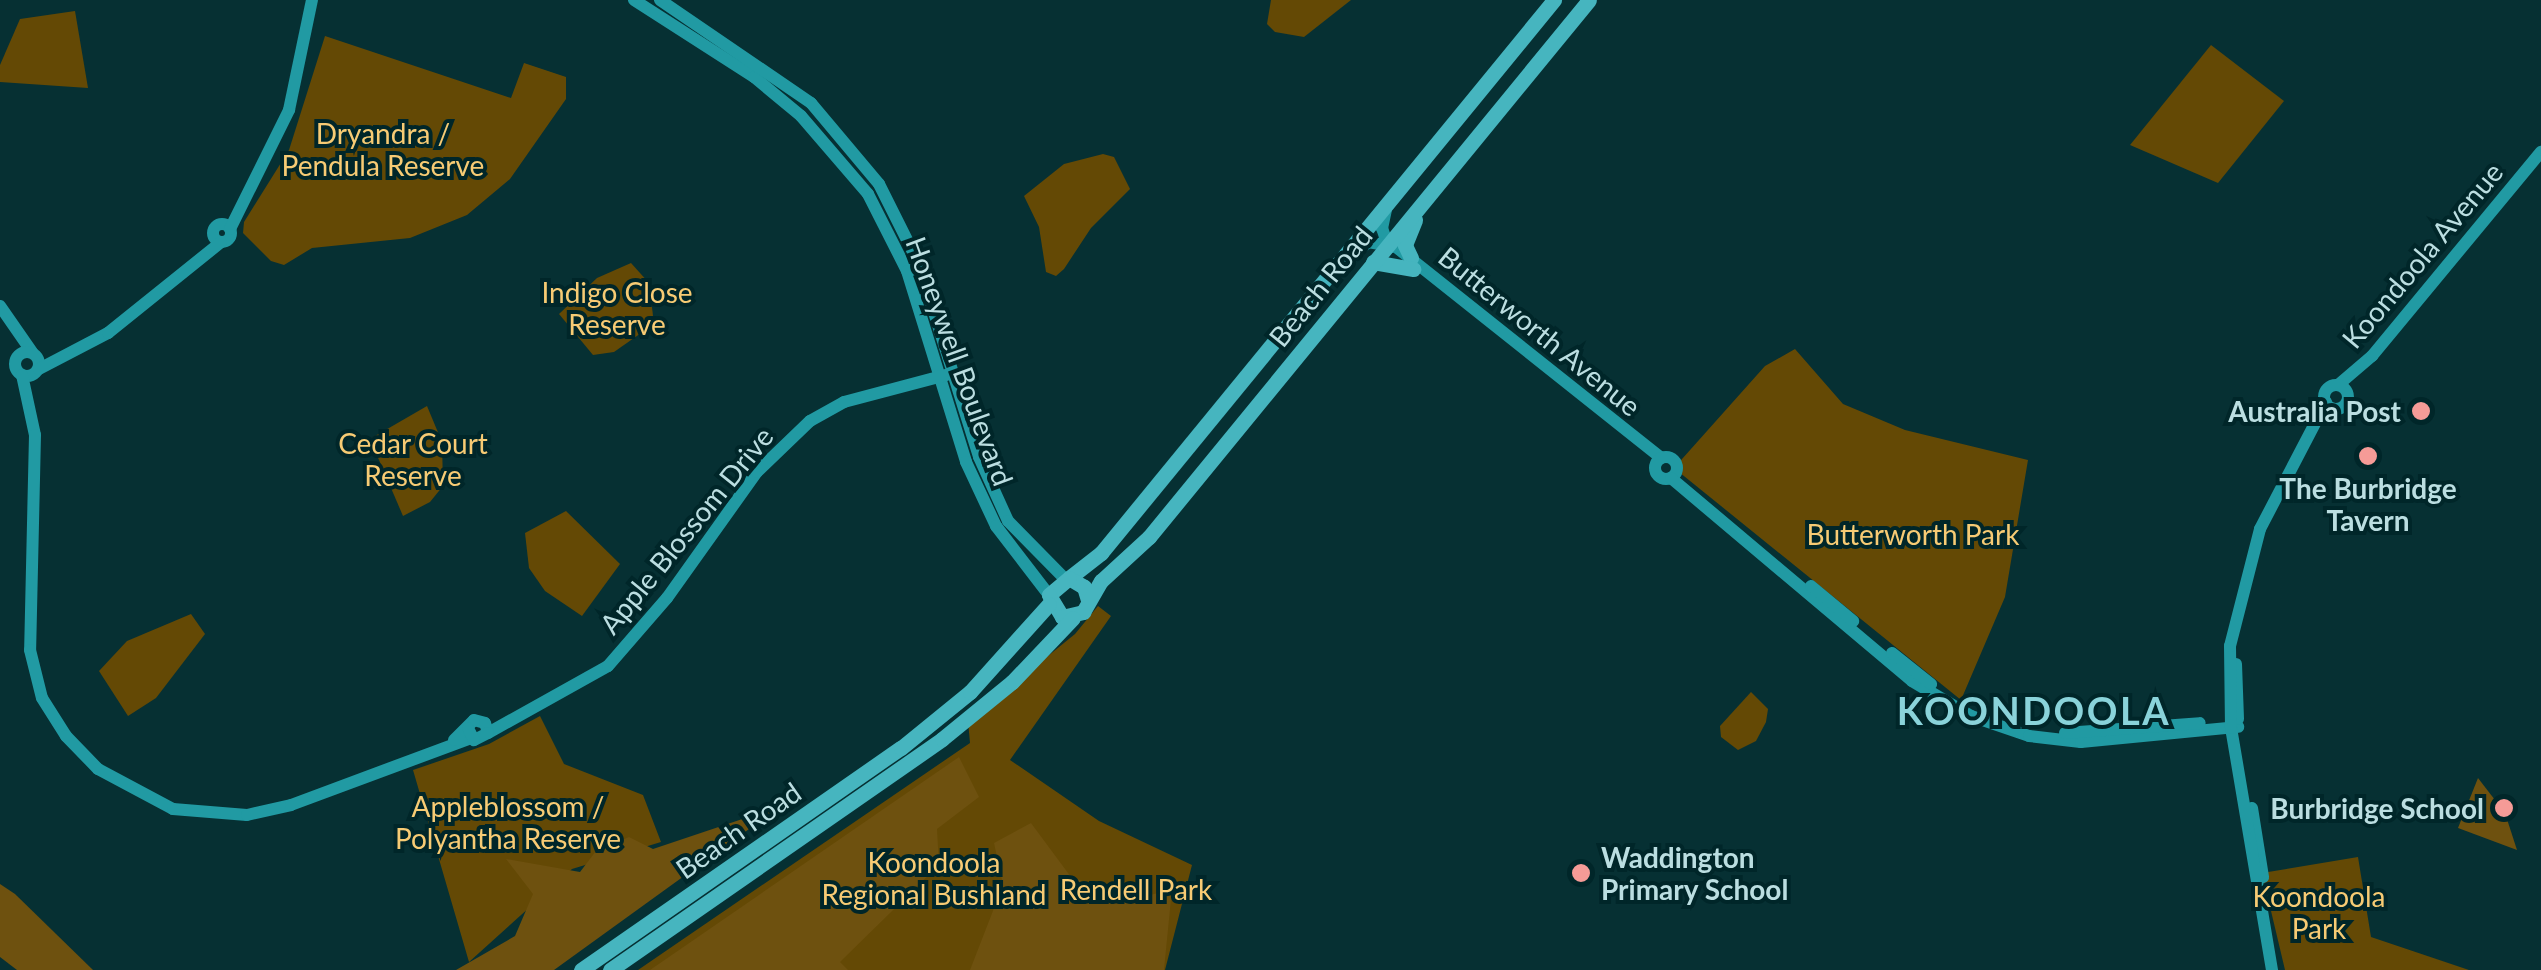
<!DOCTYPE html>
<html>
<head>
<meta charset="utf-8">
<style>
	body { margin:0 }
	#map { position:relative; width:2541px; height:970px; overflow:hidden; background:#063033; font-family:Lato,sans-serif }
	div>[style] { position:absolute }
	.green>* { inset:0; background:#644905 }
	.forest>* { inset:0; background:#6e510f }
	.secondary>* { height:12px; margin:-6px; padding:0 6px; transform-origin:6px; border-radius:6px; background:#219aa3 }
	.secondary>.ring { margin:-6px; padding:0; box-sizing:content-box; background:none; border:12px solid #219aa3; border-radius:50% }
	.primary>* { height:15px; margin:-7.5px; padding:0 7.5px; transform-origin:7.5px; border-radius:7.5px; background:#46b5bf }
	.dots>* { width:28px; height:28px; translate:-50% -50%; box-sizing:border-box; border:5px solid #002629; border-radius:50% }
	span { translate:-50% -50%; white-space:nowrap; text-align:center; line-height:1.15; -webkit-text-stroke:8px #002629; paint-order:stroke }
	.park-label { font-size:28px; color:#f7cb74 }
	.street-label { font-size:28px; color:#bbdee1 }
	.poi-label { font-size:28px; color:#bbdee1; font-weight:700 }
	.right { translate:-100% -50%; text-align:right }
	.left { translate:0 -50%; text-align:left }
	.district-label { font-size:38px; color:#8ad3da; font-weight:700; letter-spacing:2.5px }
</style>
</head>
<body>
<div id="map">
	<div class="green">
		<div style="clip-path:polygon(1271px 0,1351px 0,1304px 37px,1275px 32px,1267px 24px)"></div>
		<div style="clip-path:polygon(75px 11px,88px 88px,0 82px,0 65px,20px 19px)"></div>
		<div style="clip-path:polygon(325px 36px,511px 98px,524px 63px,566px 77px,566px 99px,510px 179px,467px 215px,410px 238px,312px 248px,284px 265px,271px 261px,243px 233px,244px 222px,289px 150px)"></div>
		<div style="clip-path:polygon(2211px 45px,2284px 101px,2218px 183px,2130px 145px)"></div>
		<div style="clip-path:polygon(1103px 154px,1114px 157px,1130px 189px,1091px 228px,1064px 269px,1056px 276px,1046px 272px,1039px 227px,1024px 196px,1064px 164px)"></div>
		<div style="clip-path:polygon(631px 263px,649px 283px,654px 324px,614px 352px,593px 355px,559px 314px,597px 278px)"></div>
		<div style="clip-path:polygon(1795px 349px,1843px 404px,1905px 430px,2028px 460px,2005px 597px,1961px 700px,1674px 468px,1765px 366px)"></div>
		<div style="clip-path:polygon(427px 406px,442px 442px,443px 486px,430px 502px,403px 516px,370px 439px)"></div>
		<div style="clip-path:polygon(566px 511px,620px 564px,582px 616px,545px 591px,529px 568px,525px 533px)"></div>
		<div style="clip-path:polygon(1098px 606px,1111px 616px,1010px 760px,1099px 821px,1192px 865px,1165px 970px,638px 970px,970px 743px,968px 721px,1075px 634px)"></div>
		<div style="clip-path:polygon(191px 614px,205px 634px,156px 698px,128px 716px,99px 671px,127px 641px)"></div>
		<div style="clip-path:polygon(1751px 692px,1768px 709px,1766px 722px,1756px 741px,1738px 750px,1721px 737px,1720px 726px)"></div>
		<div style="clip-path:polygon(540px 716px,564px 764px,643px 795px,661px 842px,572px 869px,469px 962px,413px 770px,489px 744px)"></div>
		<div style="clip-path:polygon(2358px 857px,2371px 937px,2469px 970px,2285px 970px,2262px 873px)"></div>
	</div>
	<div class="forest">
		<div style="clip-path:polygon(959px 757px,979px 797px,937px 829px,939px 865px,840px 962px,848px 970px,650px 970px)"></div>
		<div style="clip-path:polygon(2478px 778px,2505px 813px,2517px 850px,2458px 828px)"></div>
		<div style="clip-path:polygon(781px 806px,554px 970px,456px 970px,515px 936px,533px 894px,506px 859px,580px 872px,596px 851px,629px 837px,653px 849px)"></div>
		<div style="clip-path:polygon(1031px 823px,1071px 877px,1136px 899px,1172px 889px,1164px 970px,970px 970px,1003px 885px,994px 843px)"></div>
		<div style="clip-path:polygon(0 884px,15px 894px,93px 970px,17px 970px,0 957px)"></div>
	</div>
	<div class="secondary">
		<div style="left:634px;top:0;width:143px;rotate:32.7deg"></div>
		<div style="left:754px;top:77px;width:61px;rotate:39.7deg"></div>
		<div style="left:801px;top:116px;width:103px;rotate:49.3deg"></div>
		<div style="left:868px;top:194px;width:86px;rotate:63.1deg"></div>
		<div style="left:907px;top:271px;width:200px;rotate:72.8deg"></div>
		<div style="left:966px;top:462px;width:71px;rotate:64.9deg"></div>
		<div style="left:996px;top:526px;width:87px;rotate:52.5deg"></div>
		<div style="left:660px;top:0;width:183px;rotate:34.3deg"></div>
		<div style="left:811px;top:103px;width:106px;rotate:50deg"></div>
		<div style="left:879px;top:184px;width:89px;rotate:63.4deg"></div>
		<div style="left:919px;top:264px;width:202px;rotate:72.7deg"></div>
		<div style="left:979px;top:457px;width:70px;rotate:65.6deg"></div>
		<div style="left:1008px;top:521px;width:80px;rotate:45.5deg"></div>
		<div style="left:1387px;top:205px;width:24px;rotate:102deg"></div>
		<div style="left:1382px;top:228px;width:21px;rotate:71deg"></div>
		<div class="ring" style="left:213px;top:224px;width:6px;height:6px"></div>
		<div style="left:230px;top:229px;width:133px;rotate:-63.6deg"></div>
		<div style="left:289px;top:110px;width:112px;rotate:-78.2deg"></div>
		<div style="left:1352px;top:257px;width:22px;rotate:-43deg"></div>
		<div style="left:1368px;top:242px;width:28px;rotate:10deg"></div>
		<div style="left:1396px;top:247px;width:339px;rotate:38.5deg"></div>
		<div style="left:0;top:306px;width:56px;rotate:55.2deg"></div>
		<div class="ring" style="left:15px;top:352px;width:12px;height:12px"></div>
		<div style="left:39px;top:369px;width:78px;rotate:-27.6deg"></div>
		<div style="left:108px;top:333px;width:145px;rotate:-38.8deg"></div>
		<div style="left:22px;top:375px;width:61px;rotate:77.8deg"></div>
		<div style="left:35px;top:435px;width:215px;rotate:91.3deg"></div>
		<div style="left:30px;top:650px;width:49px;rotate:76deg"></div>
		<div style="left:42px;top:698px;width:45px;rotate:57.7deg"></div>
		<div style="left:66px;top:736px;width:46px;rotate:45.9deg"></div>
		<div style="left:98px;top:769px;width:85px;rotate:28.1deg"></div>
		<div style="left:173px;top:809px;width:74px;rotate:4.6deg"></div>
		<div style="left:247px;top:815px;width:45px;rotate:-12.8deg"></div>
		<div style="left:291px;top:805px;width:192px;rotate:-20.4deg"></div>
		<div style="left:2338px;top:385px;width:45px;rotate:-40.5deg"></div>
		<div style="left:2372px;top:356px;width:265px;rotate:-50.4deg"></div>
		<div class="ring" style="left:2324px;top:385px;width:12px;height:12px"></div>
		<div class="ring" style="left:1655px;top:457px;width:10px;height:10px"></div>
		<div style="left:1671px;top:478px;width:315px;rotate:40.1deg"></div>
		<div style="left:1912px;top:681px;width:69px;rotate:30.7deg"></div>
		<div style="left:1971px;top:716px;width:61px;rotate:19deg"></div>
		<div style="left:2029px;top:736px;width:52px;rotate:6.6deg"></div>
		<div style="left:2081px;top:742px;width:158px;rotate:-5.5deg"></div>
		<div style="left:1811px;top:586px;width:55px;rotate:39.8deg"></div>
		<div style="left:1892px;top:653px;width:50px;rotate:38.5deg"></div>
		<div style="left:2236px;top:664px;width:55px;rotate:87.9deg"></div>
		<div style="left:488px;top:733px;width:137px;rotate:-29.2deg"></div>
		<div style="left:608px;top:666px;width:90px;rotate:-49.1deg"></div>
		<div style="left:667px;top:598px;width:155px;rotate:-54.5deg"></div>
		<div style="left:757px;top:472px;width:74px;rotate:-43.9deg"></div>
		<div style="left:810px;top:421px;width:39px;rotate:-29deg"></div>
		<div style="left:844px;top:402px;width:106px;rotate:-14.8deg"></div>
		<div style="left:2065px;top:733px;width:135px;rotate:-4.2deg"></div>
		<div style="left:454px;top:740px;width:28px;rotate:-45deg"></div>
		<div style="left:474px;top:720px;width:11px;rotate:15deg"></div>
		<div style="left:485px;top:723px;width:10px;rotate:73deg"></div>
		<div style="left:488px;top:733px;width:16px;rotate:153deg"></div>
		<div style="left:474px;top:740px;width:13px;rotate:-117deg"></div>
		<div style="left:2252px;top:808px;width:70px;rotate:80.9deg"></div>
		<div style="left:2272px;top:970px;width:245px;rotate:-99.6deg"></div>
		<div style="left:2231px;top:728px;width:82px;rotate:-90.7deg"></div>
		<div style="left:2230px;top:646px;width:121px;rotate:-75.6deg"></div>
		<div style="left:2260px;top:529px;width:143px;rotate:-62.5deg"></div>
	</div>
	<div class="primary">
		<div style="left:1411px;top:258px;width:14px;rotate:-115deg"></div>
		<div style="left:1405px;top:245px;width:27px;rotate:-68deg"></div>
		<div style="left:1373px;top:262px;width:41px;rotate:9.9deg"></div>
		<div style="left:1069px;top:578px;width:41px;rotate:-38deg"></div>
		<div style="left:1101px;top:553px;width:715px;rotate:-50.68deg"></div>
		<div style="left:1088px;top:600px;width:14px;rotate:-107deg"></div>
		<div style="left:1084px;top:587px;width:17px;rotate:-149deg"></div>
		<div style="left:1069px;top:578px;width:26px;rotate:140deg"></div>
		<div style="left:1049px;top:595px;width:26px;rotate:59deg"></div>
		<div style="left:1062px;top:617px;width:22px;rotate:-13deg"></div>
		<div style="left:1083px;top:612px;width:36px;rotate:-60deg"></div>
		<div style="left:1101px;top:581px;width:65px;rotate:-42.5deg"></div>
		<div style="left:1149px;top:537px;width:694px;rotate:-50.67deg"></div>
		<div style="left:581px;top:970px;width:389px;rotate:-34.8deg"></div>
		<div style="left:901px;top:748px;width:89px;rotate:-39.1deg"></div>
		<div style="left:970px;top:692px;width:118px;rotate:-48.1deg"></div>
		<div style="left:610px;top:970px;width:404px;rotate:-34.8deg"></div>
		<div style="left:942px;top:739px;width:90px;rotate:-39.2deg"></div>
		<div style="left:1012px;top:682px;width:88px;rotate:-46.4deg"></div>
	</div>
	<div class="dots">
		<div style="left:2421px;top:411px;background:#f59b97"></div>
		<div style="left:2368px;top:456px;background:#f59b97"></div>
		<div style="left:2504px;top:808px;background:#f59b97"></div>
		<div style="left:1581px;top:873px;background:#f59b97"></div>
	</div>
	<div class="park-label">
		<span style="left:383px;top:149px">Dryandra /<br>Pendula Reserve</span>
		<span style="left:617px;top:308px">Indigo Close<br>Reserve</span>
		<span style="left:413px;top:459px">Cedar Court<br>Reserve</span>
		<span style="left:1913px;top:534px">Butterworth Park</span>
		<span style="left:508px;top:822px">Appleblossom /<br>Polyantha Reserve</span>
		<span style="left:934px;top:878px">Koondoola<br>Regional Bushland</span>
		<span style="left:1136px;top:889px">Rendell Park</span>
		<span style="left:2319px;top:912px">Koondoola<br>Park</span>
	</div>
	<div class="street-label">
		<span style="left:2422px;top:255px;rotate:-50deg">Koondoola Avenue</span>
		<span style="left:1320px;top:286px;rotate:-51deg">Beach Road</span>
		<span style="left:1540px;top:331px;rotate:39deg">Butterworth Avenue</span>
		<span style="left:960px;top:361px;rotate:70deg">Honeywell Boulevard</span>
		<span style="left:686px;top:530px;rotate:-51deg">Apple Blossom Drive</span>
		<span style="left:738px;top:830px;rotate:-35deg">Beach Road</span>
	</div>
	<div class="poi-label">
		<span class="right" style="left:2401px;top:411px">Australia Post</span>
		<span style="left:2368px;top:504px">The Burbridge<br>Tavern</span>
		<span class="right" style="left:2484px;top:808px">Burbridge School</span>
		<span class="left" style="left:1601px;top:873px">Waddington<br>Primary School</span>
	</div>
	<div class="district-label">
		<span style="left:2034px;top:711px">KOONDOOLA</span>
	</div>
</div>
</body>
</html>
